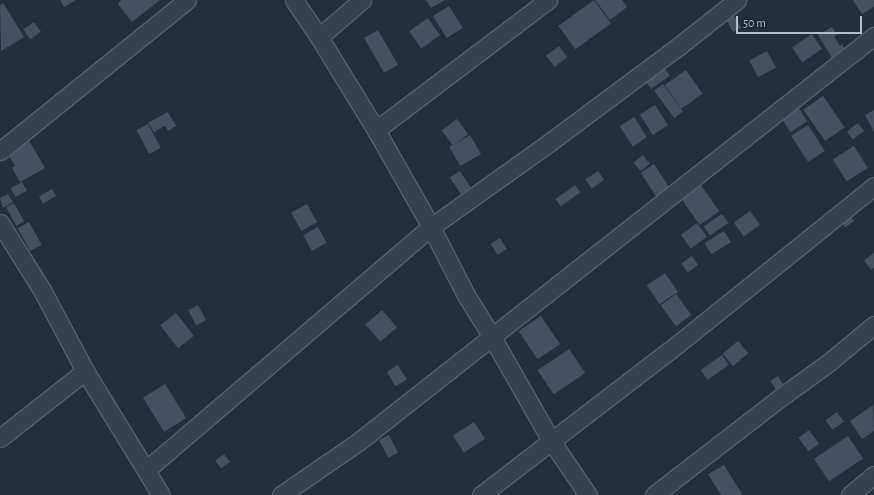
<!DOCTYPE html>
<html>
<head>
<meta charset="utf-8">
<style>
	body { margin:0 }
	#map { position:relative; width:874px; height:495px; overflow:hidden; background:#242f3e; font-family:"Alegreya Sans",sans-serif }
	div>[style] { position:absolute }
	.building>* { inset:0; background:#455162; transform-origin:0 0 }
	.roads { filter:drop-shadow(1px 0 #565f6c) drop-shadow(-1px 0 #565f6c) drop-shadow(0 1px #565f6c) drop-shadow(0 -1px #565f6c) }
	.minor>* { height:17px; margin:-8.5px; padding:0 8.5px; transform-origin:8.5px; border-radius:8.5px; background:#38414e }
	span { translate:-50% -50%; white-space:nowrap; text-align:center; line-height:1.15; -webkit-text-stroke:3px #1d2633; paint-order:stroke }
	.scale { position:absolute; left:736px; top:16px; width:126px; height:18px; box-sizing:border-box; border:2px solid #b4bcc9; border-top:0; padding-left:5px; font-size:12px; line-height:14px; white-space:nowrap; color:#b4bcc9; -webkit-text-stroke:3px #1d2633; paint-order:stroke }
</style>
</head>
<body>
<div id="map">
	<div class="building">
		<div style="clip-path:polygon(60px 0,76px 0,64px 7px)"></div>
		<div style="clip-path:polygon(121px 0,160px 0,132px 22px,118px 4px)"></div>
		<div style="clip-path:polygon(426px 0,445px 0,431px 8px)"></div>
		<div style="left:594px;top:0;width:29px;height:44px;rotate:54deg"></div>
		<div style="clip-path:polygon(595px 0,622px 0,627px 7px,610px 20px)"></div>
		<div style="clip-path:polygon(853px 0,874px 0,874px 7px,862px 14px)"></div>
		<div style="clip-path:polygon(3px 3px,24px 37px,1px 51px,0 5px)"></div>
		<div style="left:449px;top:6px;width:26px;height:19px;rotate:58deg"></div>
		<div style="left:733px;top:14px;width:16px;height:9px;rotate:60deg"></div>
		<div style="left:428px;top:18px;width:21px;height:23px;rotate:55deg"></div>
		<div style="left:34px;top:22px;width:12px;height:13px;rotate:55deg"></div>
		<div style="clip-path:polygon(832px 27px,837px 35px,834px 36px,840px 46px,842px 44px,846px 50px,832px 58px,818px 35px)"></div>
		<div style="left:378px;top:30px;width:40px;height:16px;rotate:60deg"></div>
		<div style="left:812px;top:34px;width:18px;height:24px;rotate:56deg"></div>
		<div style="left:559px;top:46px;width:14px;height:16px;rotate:54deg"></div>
		<div style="left:767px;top:51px;width:19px;height:20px;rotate:62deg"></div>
		<div style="left:663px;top:66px;width:12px;height:23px;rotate:55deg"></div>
		<div style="left:686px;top:70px;width:29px;height:26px;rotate:55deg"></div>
		<div style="left:663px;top:84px;width:34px;height:11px;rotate:54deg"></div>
		<div style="left:823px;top:96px;width:38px;height:24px;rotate:55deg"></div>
		<div style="left:655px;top:105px;width:24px;height:18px;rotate:57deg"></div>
		<div style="left:798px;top:107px;width:17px;height:20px;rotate:57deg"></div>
		<div style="clip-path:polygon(874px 110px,874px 132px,865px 115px)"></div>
		<div style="clip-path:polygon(168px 112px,176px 126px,168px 131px,165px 126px,154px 132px,148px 123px)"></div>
		<div style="left:634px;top:117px;width:24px;height:17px;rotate:57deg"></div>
		<div style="left:457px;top:119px;width:19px;height:19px;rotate:54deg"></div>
		<div style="left:858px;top:123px;width:10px;height:14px;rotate:53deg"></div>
		<div style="left:148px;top:124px;width:27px;height:13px;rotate:62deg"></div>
		<div style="left:808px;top:125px;width:31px;height:20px;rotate:57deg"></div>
		<div style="left:470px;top:135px;width:22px;height:24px;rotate:60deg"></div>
		<div style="clip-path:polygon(28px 139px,45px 168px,20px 182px,12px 168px,15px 166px,6px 151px)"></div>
		<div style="left:854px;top:146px;width:26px;height:25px;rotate:58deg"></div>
		<div style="left:643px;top:155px;width:11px;height:12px;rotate:52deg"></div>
		<div style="left:654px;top:164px;width:30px;height:16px;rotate:57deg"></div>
		<div style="left:460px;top:171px;width:20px;height:12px;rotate:57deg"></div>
		<div style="left:598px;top:171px;width:11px;height:15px;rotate:56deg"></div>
		<div style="left:22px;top:182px;width:10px;height:13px;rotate:61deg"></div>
		<div style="left:575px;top:185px;width:9px;height:24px;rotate:54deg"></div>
		<div style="left:701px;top:185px;width:32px;height:24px;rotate:55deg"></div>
		<div style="left:52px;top:189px;width:8px;height:15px;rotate:60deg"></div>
		<div style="clip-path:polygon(8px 194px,13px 202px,3px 208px,0 198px)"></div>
		<div style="left:14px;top:203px;width:21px;height:9px;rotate:61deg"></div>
		<div style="left:307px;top:204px;width:21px;height:18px;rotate:61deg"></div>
		<div style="left:750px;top:211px;width:17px;height:20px;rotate:54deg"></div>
		<div style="left:848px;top:213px;width:10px;height:11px;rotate:53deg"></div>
		<div style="left:722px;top:214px;width:11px;height:22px;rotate:56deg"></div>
		<div style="left:29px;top:222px;width:26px;height:13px;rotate:61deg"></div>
		<div style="left:697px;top:223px;width:17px;height:20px;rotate:54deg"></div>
		<div style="left:318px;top:227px;width:18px;height:17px;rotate:61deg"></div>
		<div style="left:724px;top:231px;width:13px;height:23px;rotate:58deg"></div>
		<div style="left:500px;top:238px;width:13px;height:11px;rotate:58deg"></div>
		<div style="clip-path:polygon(874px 253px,874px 268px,871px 270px,864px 260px)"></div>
		<div style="left:692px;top:256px;width:11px;height:13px;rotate:56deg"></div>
		<div style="left:665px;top:273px;width:23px;height:22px;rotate:56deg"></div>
		<div style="left:676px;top:294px;width:26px;height:19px;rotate:54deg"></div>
		<div style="left:198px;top:305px;width:17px;height:11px;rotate:62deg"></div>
		<div style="left:382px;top:310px;width:23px;height:22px;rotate:49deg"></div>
		<div style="left:176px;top:313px;width:29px;height:20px;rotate:52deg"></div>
		<div style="left:541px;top:316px;width:34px;height:27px;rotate:56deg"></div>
		<div style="left:738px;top:341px;width:16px;height:20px;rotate:50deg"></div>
		<div style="left:569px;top:349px;width:29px;height:38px;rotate:56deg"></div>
		<div style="left:722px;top:355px;width:12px;height:26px;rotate:55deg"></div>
		<div style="left:398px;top:365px;width:17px;height:13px;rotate:59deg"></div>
		<div style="left:778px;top:376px;width:12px;height:9px;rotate:59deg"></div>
		<div style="left:165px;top:384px;width:40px;height:26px;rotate:58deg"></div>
		<div style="clip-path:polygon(873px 405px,874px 431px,862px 439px,850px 421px)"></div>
		<div style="left:837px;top:412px;width:12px;height:14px;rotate:55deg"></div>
		<div style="left:474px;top:422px;width:20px;height:25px;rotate:57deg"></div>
		<div style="left:809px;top:430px;width:17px;height:13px;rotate:54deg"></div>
		<div style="left:389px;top:435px;width:20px;height:11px;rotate:63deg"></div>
		<div style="left:848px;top:436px;width:27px;height:41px;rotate:56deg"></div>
		<div style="left:224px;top:454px;width:10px;height:11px;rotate:53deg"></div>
		<div style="clip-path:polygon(724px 465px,742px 494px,741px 495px,721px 495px,708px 474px)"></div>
	</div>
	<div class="roads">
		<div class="minor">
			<div style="left:294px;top:0;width:45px;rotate:56deg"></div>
			<div style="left:319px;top:37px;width:109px;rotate:58.5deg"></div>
			<div style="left:376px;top:130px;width:112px;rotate:60.4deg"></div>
			<div style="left:431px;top:227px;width:76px;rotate:62.8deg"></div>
			<div style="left:466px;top:295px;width:49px;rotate:58.2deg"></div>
			<div style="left:492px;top:337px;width:121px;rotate:60.3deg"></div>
			<div style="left:552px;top:442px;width:64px;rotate:55.8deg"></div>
			<div style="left:319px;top:37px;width:57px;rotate:-40.7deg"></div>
			<div style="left:376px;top:130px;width:216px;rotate:-37.1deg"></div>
			<div style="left:0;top:151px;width:240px;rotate:-38.9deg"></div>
			<div style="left:0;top:223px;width:79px;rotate:57.9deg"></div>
			<div style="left:42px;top:290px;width:92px;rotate:62deg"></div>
			<div style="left:85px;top:371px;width:145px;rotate:58.5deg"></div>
			<div style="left:0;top:438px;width:108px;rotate:-38.2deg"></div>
			<div style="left:146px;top:470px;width:375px;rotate:-40.5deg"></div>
			<div style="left:431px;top:227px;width:146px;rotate:-35.5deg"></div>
			<div style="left:550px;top:142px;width:161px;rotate:-36.7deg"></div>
			<div style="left:679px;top:46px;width:74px;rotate:-38.4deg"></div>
			<div style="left:281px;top:495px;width:93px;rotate:-34.5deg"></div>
			<div style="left:358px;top:442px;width:657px;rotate:-38.2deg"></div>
			<div style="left:481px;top:495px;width:237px;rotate:-37.5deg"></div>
			<div style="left:669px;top:351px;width:263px;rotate:-38.8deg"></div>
			<div style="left:654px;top:495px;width:160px;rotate:-37.7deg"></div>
			<div style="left:781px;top:397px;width:58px;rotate:-35.9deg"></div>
			<div style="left:828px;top:363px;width:60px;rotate:-39.6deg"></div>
			<div style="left:850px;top:495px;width:31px;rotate:-40deg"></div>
		</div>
	</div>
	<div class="scale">50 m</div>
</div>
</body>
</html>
